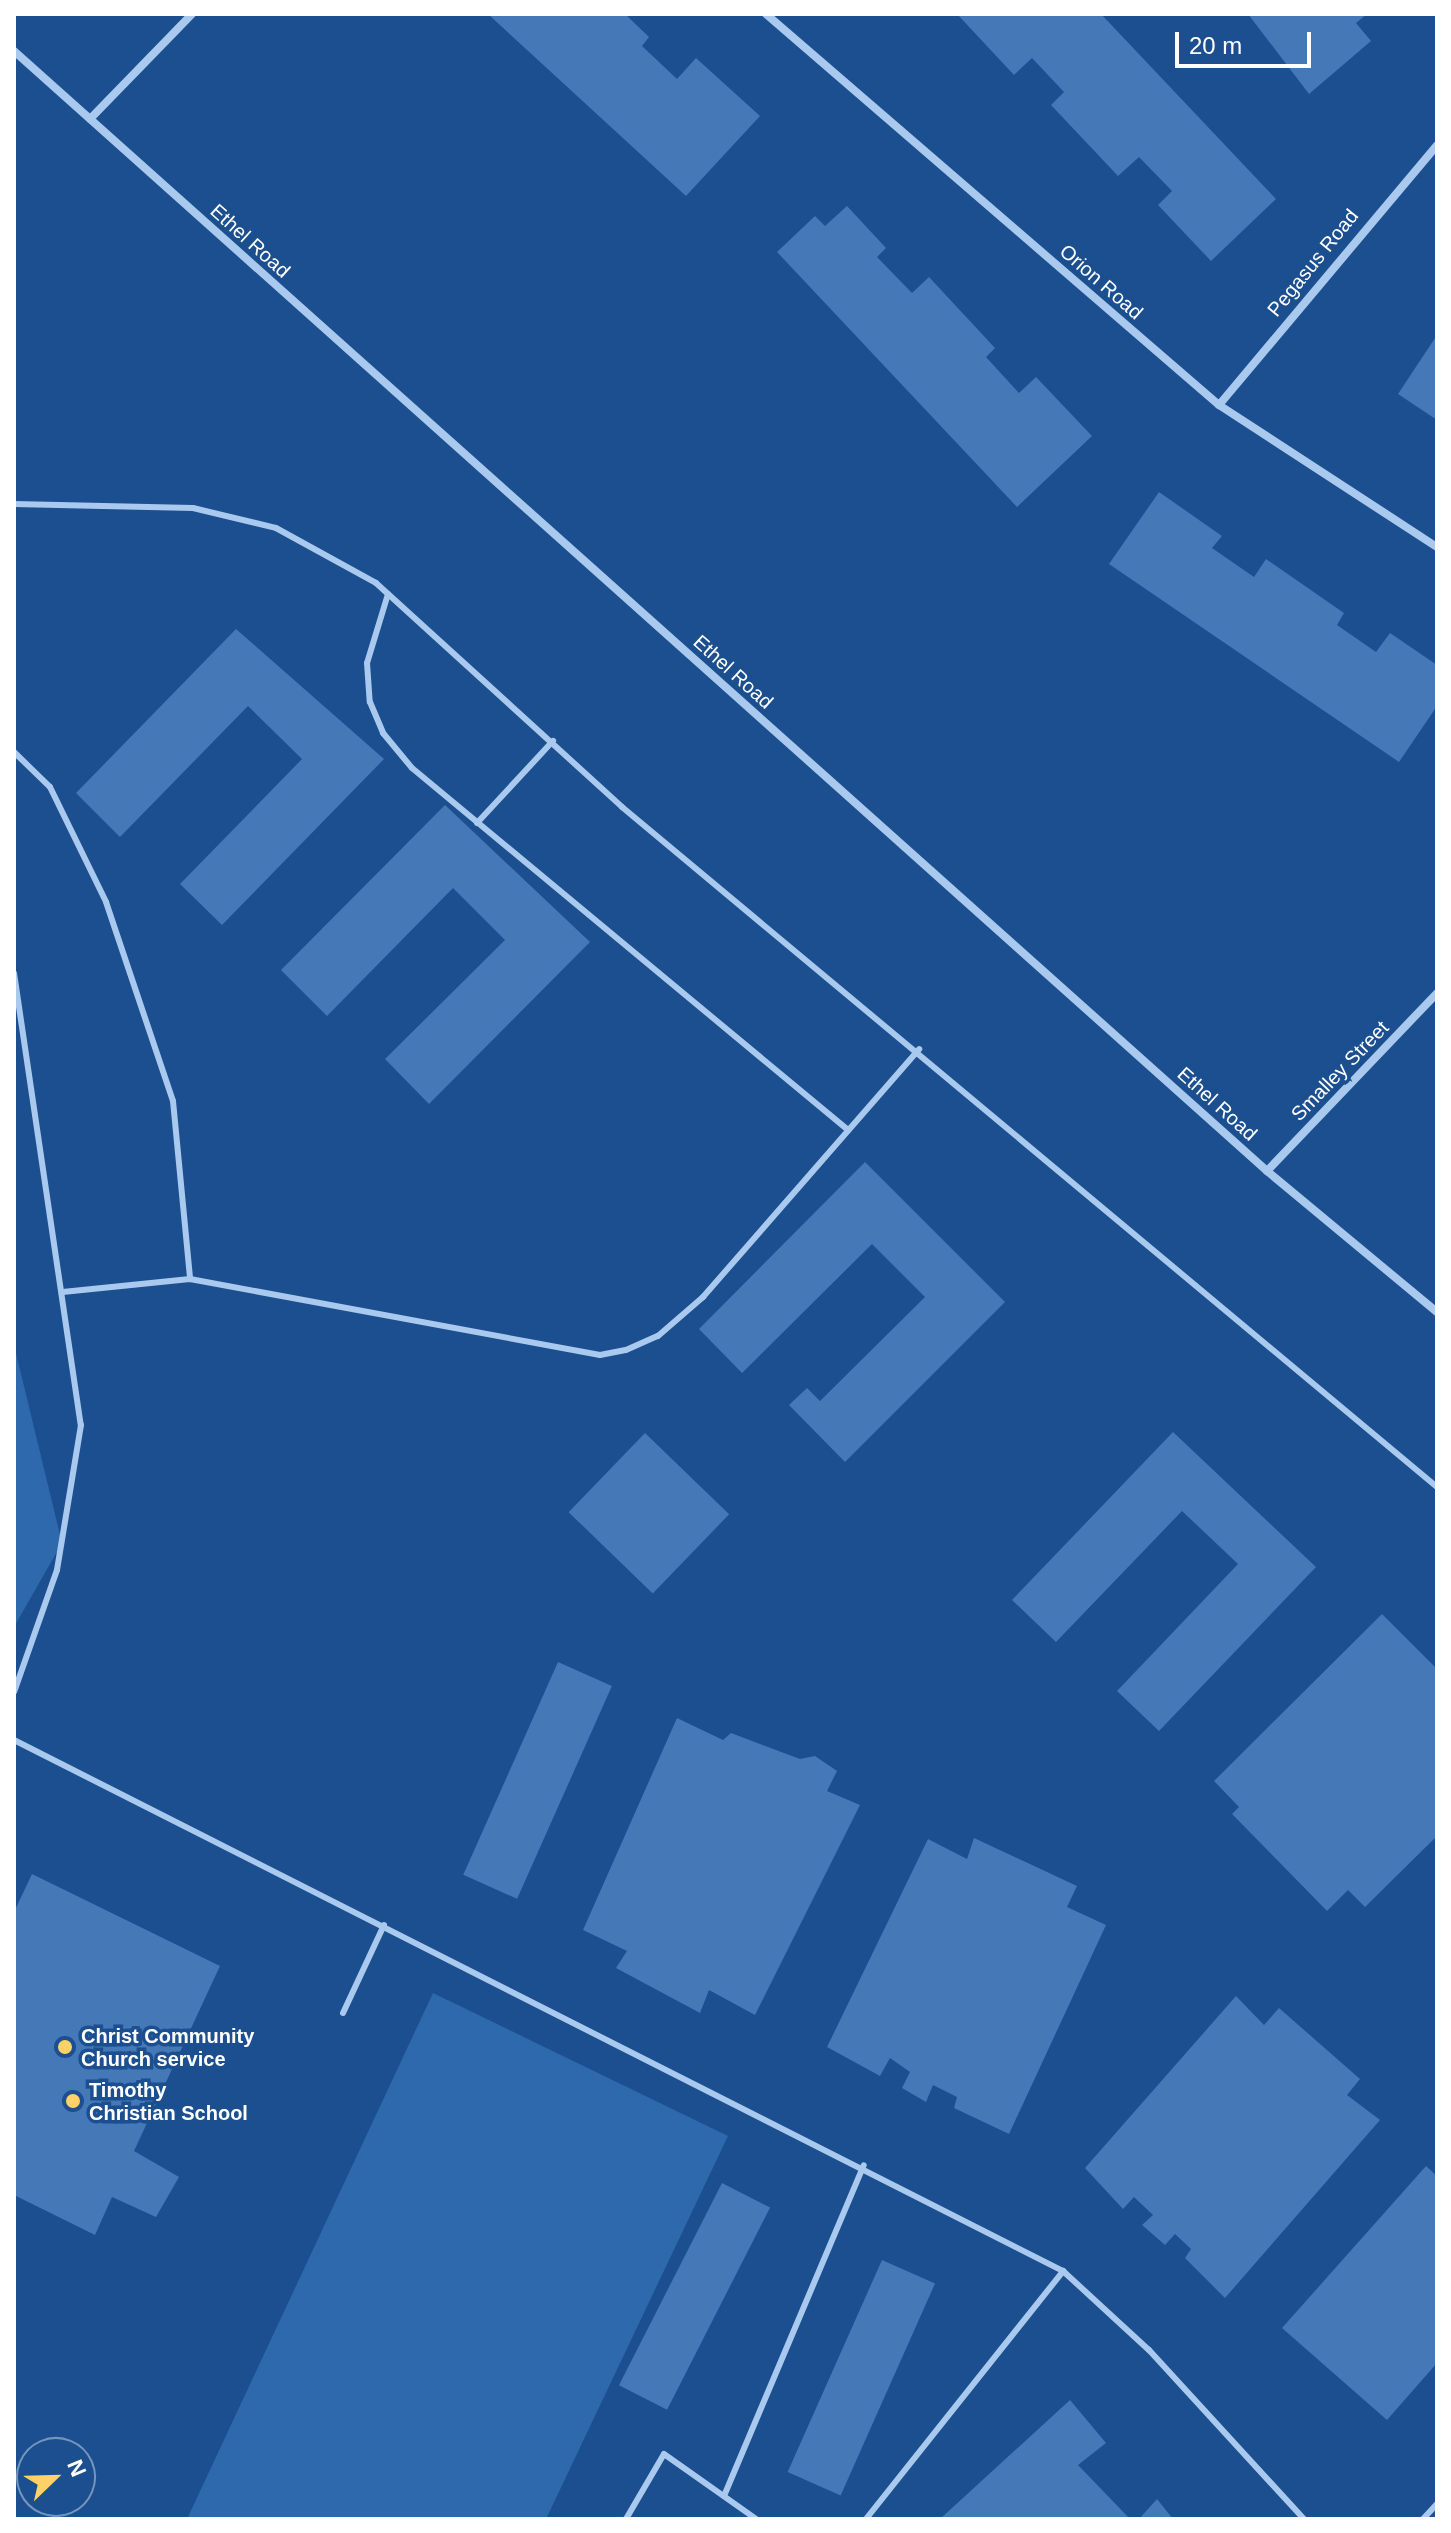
<!DOCTYPE html>
<html>
<head>
<meta charset="utf-8">
<style>
	body { margin:0 }
	#map { position:relative; width:1451px; height:2533px; overflow:hidden; background:#1b4f8f; font-family:Arial,sans-serif }
	div>[style] { position:absolute }
	.green>* { inset:0; background:#2e69ad }
	.building>* { inset:0; background:#4478b7; transform-origin:0 0 }
	.service>* { height:6px; margin:-3px; padding:0 3px; transform-origin:3px; border-radius:3px; background:#a9c9ee }
	.minor>* { height:8px; margin:-4px; padding:0 4px; transform-origin:4px; border-radius:4px; background:#a9c9ee }
	.dots>* { width:22px; height:22px; translate:-50% -50%; box-sizing:border-box; border:4px solid #1b4f8f; border-radius:50% }
	span { translate:-50% -50%; white-space:nowrap; text-align:center; line-height:1.15; -webkit-text-stroke:7px #1b4f8f; paint-order:stroke }
	.street-label { font-size:20px; color:#fff }
	.poi-label { font-size:20px; color:#fff; font-weight:700 }
	.left { translate:0 -50%; text-align:left }
	.frame { position:absolute; inset:0; border:16px solid #fff; pointer-events:none }
	.north { position:absolute; left:16px; top:2437px; width:80px; height:80px; box-sizing:border-box; background:#1b4f8f; border:2px solid #7695bc; border-radius:50%; rotate:67deg; font-size:22px; font-weight:700; line-height:32px; text-align:center; color:#fff }
	.north::after { content:''; display:block; margin:auto; width:28px; height:36px; background:#ffd166; clip-path:polygon(50% 0,100% 100%,50% 72%,0 100%) }
	.scale { position:absolute; left:1175px; top:32px; width:136px; height:36px; box-sizing:border-box; border:4px solid #fff; border-top:0; padding-left:10px; font-size:24px; line-height:28px; white-space:nowrap; color:#fff; -webkit-text-stroke:6px #1b4f8f; paint-order:stroke }
</style>
</head>
<body>
<div id="map">
	<div class="green">
		<div style="clip-path:polygon(14px 1345px,62px 1543px,14px 1627px)"></div>
		<div style="clip-path:polygon(433px 1993px,728px 2136px,546px 2519px,187px 2519px)"></div>
	</div>
	<div class="building">
		<div style="clip-path:polygon(488px 14px,625px 14px,649px 37px,642px 46px,677px 79px,696px 58px,760px 116px,686px 196px)"></div>
		<div style="clip-path:polygon(957px 14px,1101px 14px,1276px 199px,1211px 261px,1158px 205px,1172px 191px,1139px 157px,1118px 176px,1051px 105px,1064px 92px,1032px 58px,1014px 75px)"></div>
		<div style="clip-path:polygon(1248px 14px,1367px 14px,1356px 23px,1371px 41px,1309px 94px)"></div>
		<div style="clip-path:polygon(847px 206px,886px 248px,877px 257px,912px 293px,929px 277px,995px 348px,986px 357px,1019px 393px,1036px 377px,1092px 436px,1017px 507px,777px 252px,815px 216px,825px 226px)"></div>
		<div style="clip-path:polygon(1437px 335px,1437px 420px,1398px 394px)"></div>
		<div style="clip-path:polygon(1159px 492px,1222px 536px,1212px 548px,1254px 577px,1266px 559px,1344px 613px,1337px 625px,1376px 652px,1390px 633px,1437px 665px,1437px 706px,1399px 762px,1109px 564px)"></div>
		<div style="clip-path:polygon(236px 629px,384px 759px,222px 925px,180px 884px,302px 759px,248px 706px,120px 837px,76px 793px)"></div>
		<div style="clip-path:polygon(445px 805px,590px 942px,429px 1104px,385px 1059px,505px 940px,453px 888px,327px 1016px,281px 970px)"></div>
		<div style="clip-path:polygon(865px 1162px,1005px 1302px,845px 1462px,789px 1405px,807px 1388px,820px 1401px,925px 1297px,872px 1244px,742px 1373px,699px 1329px)"></div>
		<div style="clip-path:polygon(1173px 1432px,1316px 1567px,1159px 1731px,1117px 1691px,1238px 1564px,1182px 1511px,1056px 1642px,1012px 1600px)"></div>
		<div style="left:645px;top:1433px;width:117px;height:110px;rotate:44deg"></div>
		<div style="clip-path:polygon(1382px 1614px,1437px 1669px,1437px 1836px,1365px 1907px,1348px 1890px,1327px 1911px,1232px 1814px,1239px 1807px,1214px 1781px)"></div>
		<div style="left:558px;top:1662px;width:59px;height:233px;rotate:24deg"></div>
		<div style="clip-path:polygon(677px 1718px,723px 1740px,731px 1733px,800px 1759px,815px 1756px,837px 1771px,827px 1791px,860px 1805px,755px 2015px,709px 1990px,700px 2013px,616px 1968px,627px 1951px,583px 1930px)"></div>
		<div style="clip-path:polygon(974px 1838px,1077px 1886px,1067px 1907px,1106px 1925px,1009px 2134px,954px 2108px,957px 2097px,933px 2085px,926px 2102px,902px 2088px,910px 2072px,890px 2058px,880px 2076px,827px 2047px,928px 1839px,967px 1859px)"></div>
		<div style="clip-path:polygon(32px 1874px,220px 1966px,134px 2151px,179px 2177px,156px 2217px,112px 2197px,95px 2235px,14px 2195px,14px 1912px)"></div>
		<div style="clip-path:polygon(1236px 1996px,1264px 2025px,1279px 2008px,1360px 2079px,1347px 2095px,1380px 2120px,1225px 2298px,1185px 2258px,1191px 2249px,1175px 2234px,1165px 2245px,1142px 2225px,1153px 2215px,1134px 2197px,1123px 2209px,1085px 2168px)"></div>
		<div style="clip-path:polygon(1426px 2166px,1437px 2176px,1437px 2363px,1387px 2420px,1282px 2328px)"></div>
		<div style="left:722px;top:2183px;width:54px;height:227px;rotate:27deg"></div>
		<div style="left:882px;top:2260px;width:58px;height:232px;rotate:24deg"></div>
		<div style="clip-path:polygon(1070px 2400px,1106px 2443px,1078px 2465px,1130px 2519px,940px 2519px)"></div>
		<div style="clip-path:polygon(1157px 2499px,1173px 2519px,1139px 2519px)"></div>
	</div>
	<div class="service">
		<div style="left:14px;top:504px;width:179px;rotate:1.3deg"></div>
		<div style="left:193px;top:508px;width:85px;rotate:13.5deg"></div>
		<div style="left:276px;top:528px;width:114px;rotate:28.8deg"></div>
		<div style="left:376px;top:583px;width:333px;rotate:42.3deg"></div>
		<div style="left:622px;top:807px;width:1061px;rotate:39.84deg"></div>
		<div style="left:388px;top:594px;width:72px;rotate:106.9deg"></div>
		<div style="left:367px;top:663px;width:39px;rotate:86deg"></div>
		<div style="left:370px;top:702px;width:34px;rotate:67deg"></div>
		<div style="left:383px;top:733px;width:45px;rotate:50.4deg"></div>
		<div style="left:412px;top:768px;width:567px;rotate:39.7deg"></div>
		<div style="left:14px;top:752px;width:50px;rotate:44.2deg"></div>
		<div style="left:50px;top:787px;width:128px;rotate:64deg"></div>
		<div style="left:106px;top:902px;width:210px;rotate:71.4deg"></div>
		<div style="left:173px;top:1101px;width:179px;rotate:84.5deg"></div>
		<div style="left:190px;top:1279px;width:128px;rotate:174.2deg"></div>
		<div style="left:477px;top:823px;width:112px;rotate:-47.2deg"></div>
		<div style="left:14px;top:973px;width:457px;rotate:81.6deg"></div>
		<div style="left:81px;top:1425px;width:147px;rotate:99.4deg"></div>
		<div style="left:57px;top:1570px;width:129px;rotate:109.4deg"></div>
		<div style="left:190px;top:1279px;width:417px;rotate:10.5deg"></div>
		<div style="left:600px;top:1355px;width:26px;rotate:-11deg"></div>
		<div style="left:626px;top:1350px;width:35px;rotate:-24deg"></div>
		<div style="left:658px;top:1336px;width:60px;rotate:-40.9deg"></div>
		<div style="left:703px;top:1297px;width:329px;rotate:-48.9deg"></div>
		<div style="left:14px;top:1740px;width:1176px;rotate:26.85deg"></div>
		<div style="left:1063px;top:2271px;width:117px;rotate:42.6deg"></div>
		<div style="left:1149px;top:2350px;width:229px;rotate:47.5deg"></div>
		<div style="left:343px;top:2013px;width:97px;rotate:-65deg"></div>
		<div style="left:724px;top:2496px;width:359px;rotate:-67.1deg"></div>
		<div style="left:626px;top:2519px;width:75px;rotate:-59.7deg"></div>
		<div style="left:664px;top:2454px;width:113px;rotate:35.2deg"></div>
		<div style="left:866px;top:2519px;width:317px;rotate:-51.5deg"></div>
		<div style="left:1423px;top:2519px;width:21px;rotate:-47deg"></div>
	</div>
	<div class="minor">
		<div style="left:766px;top:14px;width:598px;rotate:40.8deg"></div>
		<div style="left:1219px;top:405px;width:260px;rotate:33.1deg"></div>
		<div style="left:14px;top:51px;width:1681px;rotate:41.79deg"></div>
		<div style="left:1267px;top:1171px;width:221px;rotate:39.7deg"></div>
		<div style="left:90px;top:119px;width:146px;rotate:-45.8deg"></div>
		<div style="left:1219px;top:405px;width:339px;rotate:-50deg"></div>
		<div style="left:1267px;top:1171px;width:246px;rotate:-46.3deg"></div>
	</div>
	<div class="dots">
		<div style="left:65px;top:2047px;background:#ffd166"></div>
		<div style="left:73px;top:2101px;background:#ffd166"></div>
	</div>
	<div class="street-label">
		<span style="left:250px;top:241px;rotate:42deg">Ethel Road</span>
		<span style="left:1313px;top:263px;rotate:-51deg">Pegasus Road</span>
		<span style="left:1101px;top:282px;rotate:41deg">Orion Road</span>
		<span style="left:733px;top:672px;rotate:42deg">Ethel Road</span>
		<span style="left:1340px;top:1071px;rotate:-46deg">Smalley Street</span>
		<span style="left:1217px;top:1104px;rotate:42deg">Ethel Road</span>
	</div>
	<div class="poi-label">
		<span class="left" style="left:81px;top:2048px">Christ Community<br>Church service</span>
		<span class="left" style="left:89px;top:2102px">Timothy<br>Christian School</span>
	</div>
	<div class="frame"></div>
	<div class="north">N</div>
	<div class="scale">20 m</div>
</div>
</body>
</html>
